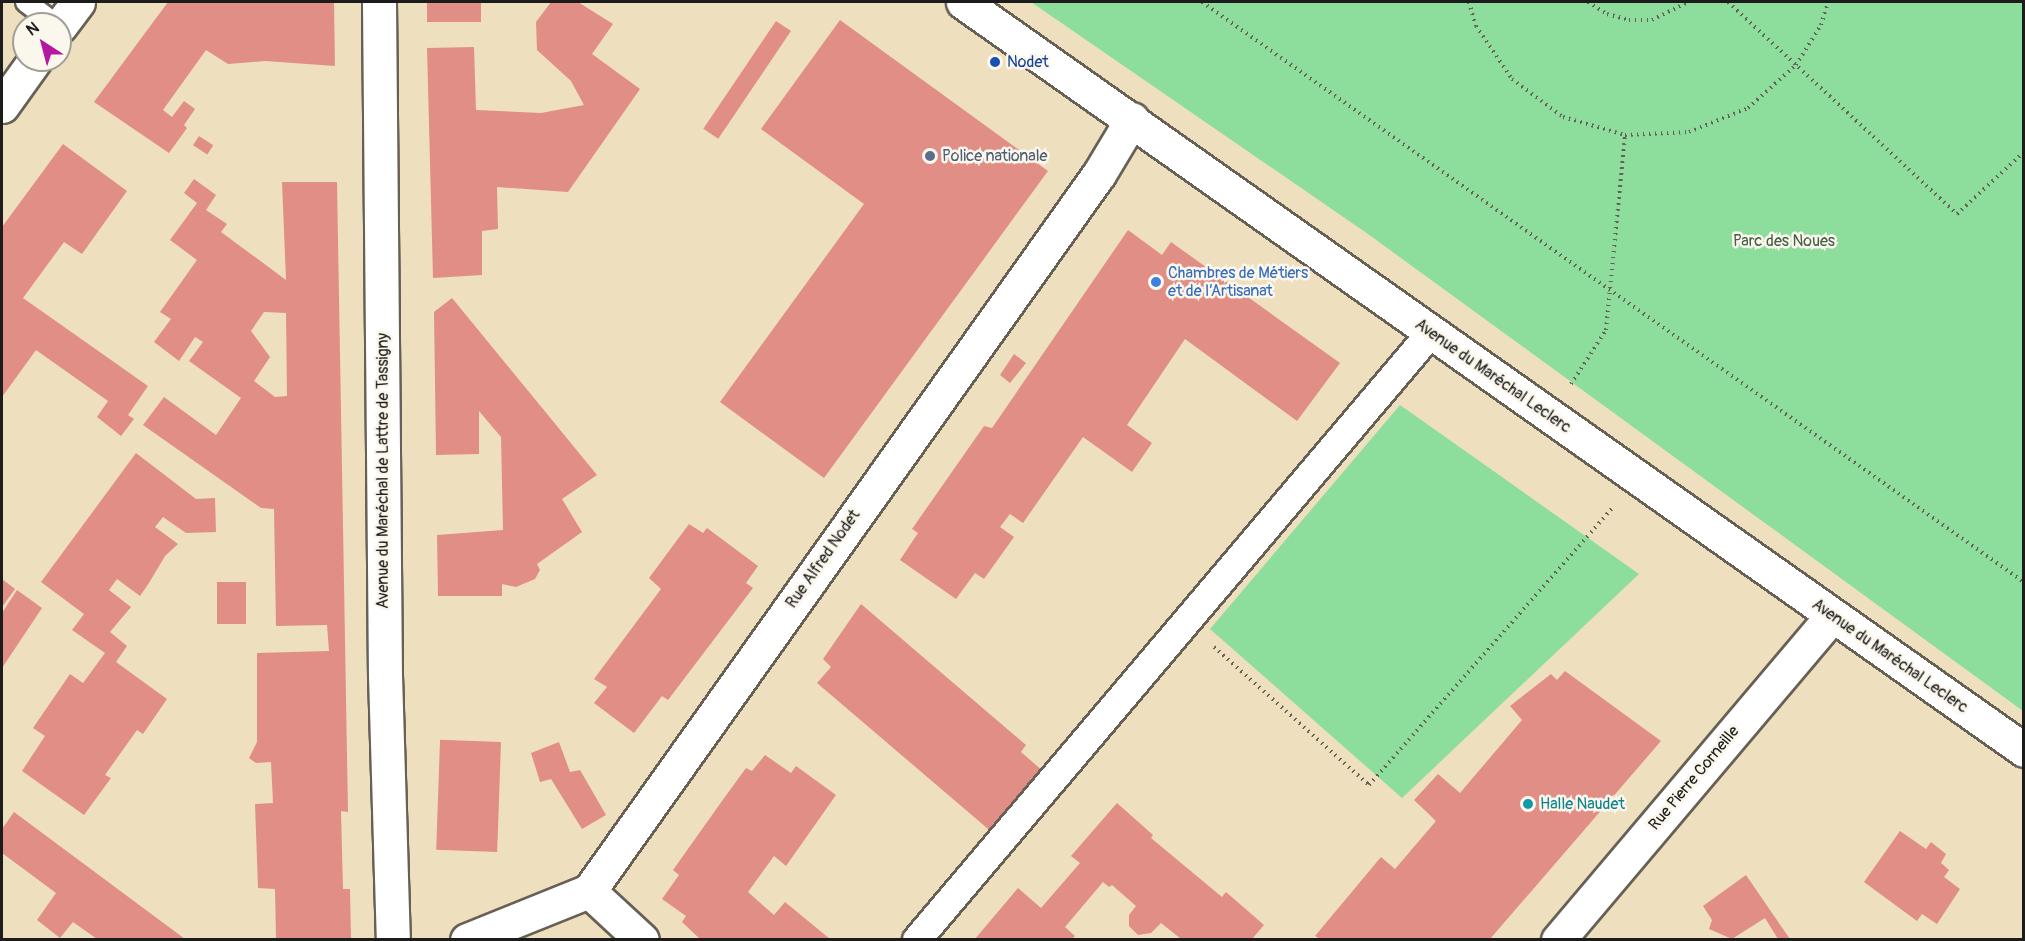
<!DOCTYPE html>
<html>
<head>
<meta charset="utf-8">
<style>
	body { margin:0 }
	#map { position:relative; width:2025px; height:941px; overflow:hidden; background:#eedfbe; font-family:Pangolin,sans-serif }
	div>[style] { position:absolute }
	.green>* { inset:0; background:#8dde9d }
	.building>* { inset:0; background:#e18f86; transform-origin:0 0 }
	.path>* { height:4px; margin-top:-2px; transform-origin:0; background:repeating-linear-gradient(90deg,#666055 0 1.5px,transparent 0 6px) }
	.roads { filter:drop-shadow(2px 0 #666055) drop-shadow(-2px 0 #666055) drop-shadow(0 2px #666055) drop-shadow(0 -2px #666055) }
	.service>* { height:20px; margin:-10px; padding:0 10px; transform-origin:10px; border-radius:10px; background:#fff }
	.pedestrian>* { height:28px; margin:-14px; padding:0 14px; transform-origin:14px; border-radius:14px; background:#fff }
	.minor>* { height:33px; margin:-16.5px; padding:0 16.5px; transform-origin:16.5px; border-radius:16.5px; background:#fff }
	.secondary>* { height:33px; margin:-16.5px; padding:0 16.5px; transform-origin:16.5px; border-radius:16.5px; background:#fff }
	.dots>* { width:16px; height:16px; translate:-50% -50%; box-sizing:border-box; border:3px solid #fbf7ec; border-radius:50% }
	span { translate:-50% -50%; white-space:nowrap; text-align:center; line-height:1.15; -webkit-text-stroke:5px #fbf7ec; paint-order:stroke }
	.transit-label { font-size:16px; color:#164399 }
	.left { translate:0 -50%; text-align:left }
	.service-label { font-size:16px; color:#4e5e75 }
	.park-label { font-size:16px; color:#446049 }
	.shop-label { font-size:16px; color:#366cbe }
	.street-label { font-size:16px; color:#1c1c1c }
	.culture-label { font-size:16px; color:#0d838f }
	.frame { position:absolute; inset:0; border:3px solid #1c1c1c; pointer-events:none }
	.north { position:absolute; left:12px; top:12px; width:60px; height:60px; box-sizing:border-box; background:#fbf7ec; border:2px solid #a29f99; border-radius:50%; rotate:324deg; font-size:16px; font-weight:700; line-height:24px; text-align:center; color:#1c1c1c }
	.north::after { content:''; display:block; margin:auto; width:21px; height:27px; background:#b5179e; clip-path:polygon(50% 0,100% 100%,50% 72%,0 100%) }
</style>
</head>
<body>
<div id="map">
	<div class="green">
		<div style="clip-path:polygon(1031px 2px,2023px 2px,2023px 711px,1368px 234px)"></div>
		<div style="clip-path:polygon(1400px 405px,1639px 574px,1402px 798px,1210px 629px)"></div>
	</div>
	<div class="building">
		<div style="clip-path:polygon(168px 2px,334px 2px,335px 66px,265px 61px,228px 64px,206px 50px,163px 110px,172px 117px,184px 101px,195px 109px,184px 125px,187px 128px,169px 153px,94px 102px)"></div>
		<div style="left:427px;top:2px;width:54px;height:20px"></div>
		<div style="clip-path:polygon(551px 2px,578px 2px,613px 24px,592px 54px,640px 89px,568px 192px,497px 187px,498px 229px,482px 231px,482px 275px,433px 278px,427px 48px,474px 47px,476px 110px,541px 113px,584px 105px,571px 81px,537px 50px,536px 22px)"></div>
		<div style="clip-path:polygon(840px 20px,1048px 171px,824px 478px,720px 402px,864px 204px,761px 129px)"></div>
		<div style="left:776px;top:21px;width:18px;height:130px;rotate:34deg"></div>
		<div style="left:199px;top:136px;width:17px;height:11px;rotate:33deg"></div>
		<div style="clip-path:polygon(63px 144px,127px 191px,82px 254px,64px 242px,23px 298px,148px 386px,128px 415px,134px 419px,121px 436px,97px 417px,108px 401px,36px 350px,2px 397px,2px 227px)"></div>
		<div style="clip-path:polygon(evenodd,194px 179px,216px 195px,206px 210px,227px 224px,221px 232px,286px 280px,282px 182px,337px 182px,348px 812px,341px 811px,343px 889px,350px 889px,351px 939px,276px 939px,275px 889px,258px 888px,255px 804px,273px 803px,271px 762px,256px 763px,249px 758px,257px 742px,257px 653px,329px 651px,327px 625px,276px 626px,274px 509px,261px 508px,143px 425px,164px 397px,216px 435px,241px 398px,189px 361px,203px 342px,195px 337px,179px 361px,154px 342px,171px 319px,160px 312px,197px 260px,170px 240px,197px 203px,184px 193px,194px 179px,264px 312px,286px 313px,287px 396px,275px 397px,254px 381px,270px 357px,251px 331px,264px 312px)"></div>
		<div style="clip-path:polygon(1128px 230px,1162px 255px,1171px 242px,1340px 363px,1297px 421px,1185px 339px,1127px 425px,1152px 443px,1132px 472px,1083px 437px,1023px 523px,1010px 514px,1000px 527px,1014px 537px,984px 579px,975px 573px,956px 599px,900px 560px,918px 533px,912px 529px,984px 426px,992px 428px)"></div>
		<div style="clip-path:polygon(452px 298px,597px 475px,562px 499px,582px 532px,537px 564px,540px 570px,535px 579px,516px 587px,502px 584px,502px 596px,438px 596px,437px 535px,503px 530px,501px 437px,479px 411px,479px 454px,436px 455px,434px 312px)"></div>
		<div style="clip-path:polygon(1014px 354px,1026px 363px,1010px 383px,1000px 375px)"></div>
		<div style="clip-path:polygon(136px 453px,196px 499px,215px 498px,216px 532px,186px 533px,163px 517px,155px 527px,178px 544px,165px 556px,149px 583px,140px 596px,117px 579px,109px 590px,131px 607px,110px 632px,127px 646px,116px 662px,167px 699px,143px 734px,137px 730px,105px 775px,111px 778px,84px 815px,22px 771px,45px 736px,33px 728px,70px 674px,83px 683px,105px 653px,72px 630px,84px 614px,41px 582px)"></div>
		<div style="clip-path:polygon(689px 524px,703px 533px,707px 528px,758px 566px,746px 583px,753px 588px,668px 700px,662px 696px,634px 733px,594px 703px,607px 687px,594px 679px,661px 589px,649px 578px)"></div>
		<div style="clip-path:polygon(2px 579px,15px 589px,2px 607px)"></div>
		<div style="left:217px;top:582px;width:29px;height:42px"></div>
		<div style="clip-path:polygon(17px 590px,42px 608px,2px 668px,2px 613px)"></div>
		<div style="clip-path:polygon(861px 604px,1026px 745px,1021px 752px,1044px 772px,994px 834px,817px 683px,831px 667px,823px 659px)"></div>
		<div style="clip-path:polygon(1565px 671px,1661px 741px,1490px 939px,1320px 939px,1315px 936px,1381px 857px,1395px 869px,1436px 821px,1414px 800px,1438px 774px,1460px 793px,1522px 720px,1510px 706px,1551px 674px,1557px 680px)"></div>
		<div style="left:501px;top:742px;width:110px;height:61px;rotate:92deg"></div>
		<div style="clip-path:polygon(559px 742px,570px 772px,580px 770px,606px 815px,582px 829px,551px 779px,540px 782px,531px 753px)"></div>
		<div style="clip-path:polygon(765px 755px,791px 773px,796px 766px,836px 795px,786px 866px,774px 856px,748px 892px,774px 915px,785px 902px,830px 939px,700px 939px,682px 922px,686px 916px,662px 899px,679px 875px,673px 870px,722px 801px,746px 768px,752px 771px)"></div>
		<div style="clip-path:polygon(1117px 803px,1153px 835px,1151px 838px,1222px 897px,1226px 892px,1264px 925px,1252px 939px,1181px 939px,1161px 923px,1151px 933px,1138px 935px,1129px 926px,1129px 915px,1136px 906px,1112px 885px,1109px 887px,1103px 882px,1065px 927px,1075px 936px,1072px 939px,975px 939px,1018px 888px,1041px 908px,1080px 863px,1071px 856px)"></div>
		<div style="clip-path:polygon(14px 812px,185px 939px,97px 939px,73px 922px,60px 938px,37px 920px,56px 893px,2px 853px,2px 829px)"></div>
		<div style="clip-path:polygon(1900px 831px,1926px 849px,1931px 842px,1946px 854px,1941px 863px,1949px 870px,1944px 877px,1960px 889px,1937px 924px,1922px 914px,1917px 921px,1864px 882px)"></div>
		<div style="clip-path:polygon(1746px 875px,1772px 913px,1790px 939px,1778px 939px,1765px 918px,1732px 939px,1709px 929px,1712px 920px,1703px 906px)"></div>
	</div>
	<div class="path">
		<div style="left:1202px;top:2px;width:1006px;rotate:35.21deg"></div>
		<div style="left:1469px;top:2px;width:25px;rotate:74deg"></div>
		<div style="left:1476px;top:26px;width:64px;rotate:55.8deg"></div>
		<div style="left:1512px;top:79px;width:64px;rotate:36.7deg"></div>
		<div style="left:1563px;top:117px;width:65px;rotate:16.2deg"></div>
		<div style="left:1625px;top:135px;width:64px;rotate:-2.7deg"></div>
		<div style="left:1689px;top:132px;width:64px;rotate:-22.1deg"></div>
		<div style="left:1748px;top:108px;width:64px;rotate:-41.9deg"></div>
		<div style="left:1796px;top:65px;width:47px;rotate:-58deg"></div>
		<div style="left:1821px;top:25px;width:24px;rotate:-73deg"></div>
		<div style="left:1588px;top:2px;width:22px;rotate:32deg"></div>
		<div style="left:1607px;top:14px;width:23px;rotate:15deg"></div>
		<div style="left:1629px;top:20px;width:23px"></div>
		<div style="left:1652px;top:20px;width:40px;rotate:-26.6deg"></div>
		<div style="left:1728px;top:2px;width:312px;rotate:42.8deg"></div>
		<div style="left:1957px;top:214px;width:91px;rotate:-42.8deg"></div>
		<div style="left:1571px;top:384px;width:64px;rotate:-57.1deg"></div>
		<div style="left:1606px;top:330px;width:196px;rotate:-84.4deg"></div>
		<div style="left:1214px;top:647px;width:208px;rotate:41.7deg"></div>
		<div style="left:1369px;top:785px;width:368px;rotate:-48.7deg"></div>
	</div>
	<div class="roads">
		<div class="service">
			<div style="left:26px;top:2px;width:36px;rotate:37deg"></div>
		</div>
		<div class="pedestrian">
			<div style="left:917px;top:940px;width:794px;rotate:-49.75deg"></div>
		</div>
		<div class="minor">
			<div style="left:379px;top:2px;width:673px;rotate:89.49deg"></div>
			<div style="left:385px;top:675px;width:265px;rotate:88.3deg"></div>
			<div style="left:589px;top:891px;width:72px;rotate:42.8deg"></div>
			<div style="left:467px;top:940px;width:131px;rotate:-21.9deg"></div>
			<div style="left:589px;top:891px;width:880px;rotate:-54.58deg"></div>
			<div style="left:1099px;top:174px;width:64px;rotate:-59deg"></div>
			<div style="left:1558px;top:940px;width:423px;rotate:-49.8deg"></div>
		</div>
		<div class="secondary">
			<div style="left:963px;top:2px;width:1298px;rotate:35.18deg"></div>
			<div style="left:60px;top:26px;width:30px;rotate:-53deg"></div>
			<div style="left:2px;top:106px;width:57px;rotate:-54.3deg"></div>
		</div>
	</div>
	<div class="dots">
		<div style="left:995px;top:62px;background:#1a4fb4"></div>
		<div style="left:930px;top:156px;background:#5c6f8a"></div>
		<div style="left:1156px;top:282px;background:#3f7fe0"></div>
		<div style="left:1528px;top:804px;background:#0f9aa8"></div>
	</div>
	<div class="transit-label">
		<span class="left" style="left:1007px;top:62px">Nodet</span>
	</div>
	<div class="service-label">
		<span class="left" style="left:942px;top:156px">Police nationale</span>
	</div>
	<div class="park-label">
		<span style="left:1784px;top:241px">Parc des Noues</span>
	</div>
	<div class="shop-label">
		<span class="left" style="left:1168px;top:282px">Chambres de Métiers<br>et de l’Artisanat</span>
	</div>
	<div class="street-label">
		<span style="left:1493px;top:376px;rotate:35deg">Avenue du Maréchal Leclerc</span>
		<span style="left:383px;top:471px;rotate:-90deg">Avenue du Maréchal de Lattre de Tassigny</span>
		<span style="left:823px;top:559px;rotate:-55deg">Rue Alfred Nodet</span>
		<span style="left:1890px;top:656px;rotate:35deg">Avenue du Maréchal Leclerc</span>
		<span style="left:1694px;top:778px;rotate:-50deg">Rue Pierre Corneille</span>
	</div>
	<div class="culture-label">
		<span class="left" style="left:1540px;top:804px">Halle Naudet</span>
	</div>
	<div class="frame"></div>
	<div class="north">N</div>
</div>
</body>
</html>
